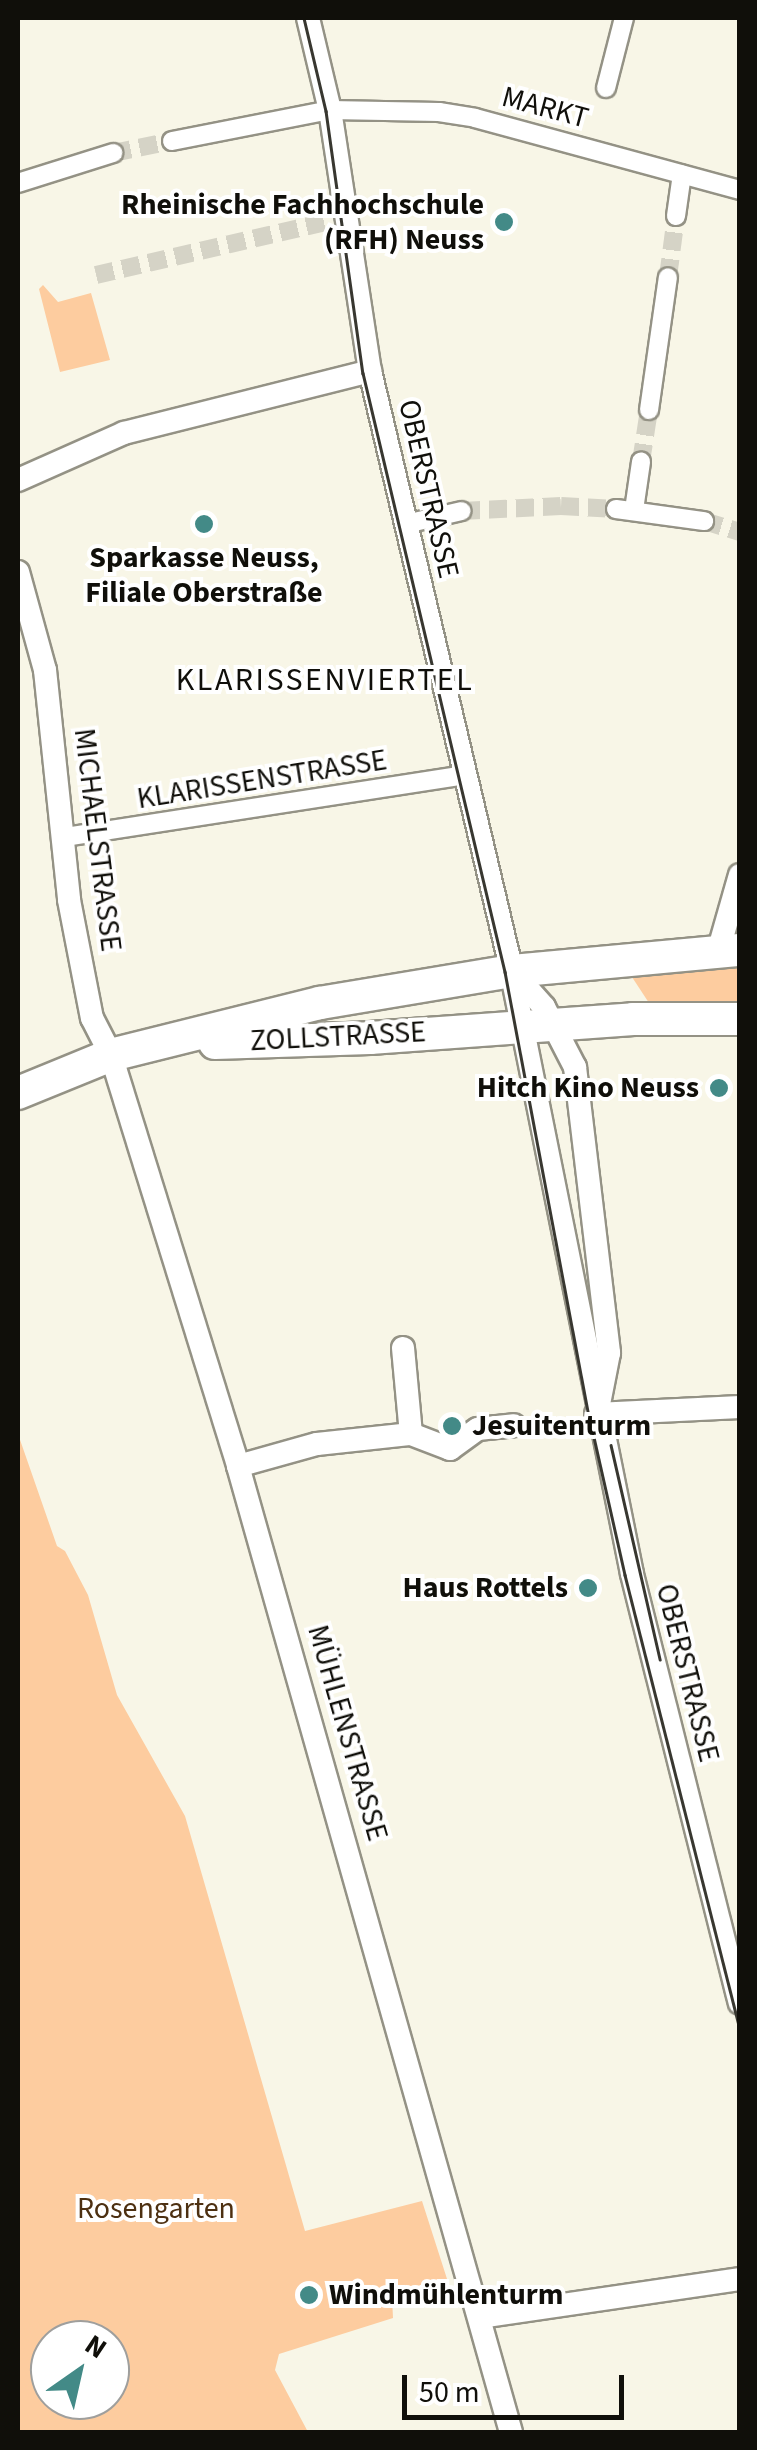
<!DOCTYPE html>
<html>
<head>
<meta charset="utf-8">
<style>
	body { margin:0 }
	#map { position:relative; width:757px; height:2450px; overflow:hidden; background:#f8f6e7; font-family:"Source Sans 3",sans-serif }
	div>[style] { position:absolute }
	.green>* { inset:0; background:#fdcc9f }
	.pedestrian-tunnel>* { height:18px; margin-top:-9px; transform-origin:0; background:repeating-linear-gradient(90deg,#d5d3c6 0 18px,transparent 0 27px) }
	.roads { filter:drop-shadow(2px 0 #949285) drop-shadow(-2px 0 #949285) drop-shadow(0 2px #949285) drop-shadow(0 -2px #949285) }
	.pedestrian>* { height:18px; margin:-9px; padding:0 9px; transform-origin:9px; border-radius:9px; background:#fff }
	.minor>* { height:22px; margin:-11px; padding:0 11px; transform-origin:11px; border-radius:11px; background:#fff }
	.secondary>* { height:32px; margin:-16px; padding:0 16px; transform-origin:16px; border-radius:16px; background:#fff }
	.tram>* { height:2.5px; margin:-1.25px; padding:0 1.25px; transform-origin:1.25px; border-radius:1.25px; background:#383730 }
	.dots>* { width:28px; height:28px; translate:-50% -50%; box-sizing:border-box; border:5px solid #fff; border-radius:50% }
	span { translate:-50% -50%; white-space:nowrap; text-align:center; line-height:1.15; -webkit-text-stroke:8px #fff; paint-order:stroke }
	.street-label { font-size:30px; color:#100f0a }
	.poi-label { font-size:30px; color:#100f0a; font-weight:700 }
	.right { translate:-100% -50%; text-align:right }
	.left { translate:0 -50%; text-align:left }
	.park-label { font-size:30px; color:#4d3011 }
	.neighbourhood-label { font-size:32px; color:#100f0a; letter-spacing:2.5px }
	.frame { position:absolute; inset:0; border:20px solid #100f0a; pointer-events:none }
	.north { position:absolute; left:30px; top:2320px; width:100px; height:100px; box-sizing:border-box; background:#fff; border:2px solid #9f9f9d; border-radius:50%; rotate:34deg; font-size:28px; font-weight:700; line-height:40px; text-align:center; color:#100f0a }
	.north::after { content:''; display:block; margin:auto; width:35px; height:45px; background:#438a87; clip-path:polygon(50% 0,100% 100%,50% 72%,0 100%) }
	.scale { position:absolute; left:402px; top:2375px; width:222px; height:45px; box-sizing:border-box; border:5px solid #100f0a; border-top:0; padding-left:12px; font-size:30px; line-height:35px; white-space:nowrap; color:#100f0a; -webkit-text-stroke:8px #fff; paint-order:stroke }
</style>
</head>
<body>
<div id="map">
	<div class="green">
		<div style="clip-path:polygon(43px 285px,58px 302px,91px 293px,110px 360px,60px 372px,39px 289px)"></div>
		<div style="clip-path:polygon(739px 967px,739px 1003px,649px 1003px,630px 974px)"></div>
		<div style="clip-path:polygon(evenodd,18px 1434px,57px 1546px,65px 1551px,88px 1595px,117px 1695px,185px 1816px,305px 2231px,422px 2201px,448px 2282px,392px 2297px,393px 2318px,279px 2354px,275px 2370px,308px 2432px,18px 2432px,18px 1434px,110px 2340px,110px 2400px,50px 2400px,50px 2340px,110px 2340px)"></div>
	</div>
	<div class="pedestrian-tunnel">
		<div style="left:113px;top:153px;width:60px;rotate:-11.5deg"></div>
		<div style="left:96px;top:275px;width:236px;rotate:-13deg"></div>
		<div style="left:668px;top:277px;width:62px;rotate:-82.5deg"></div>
		<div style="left:641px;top:462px;width:53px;rotate:-81.3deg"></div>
		<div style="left:462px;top:511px;width:99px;rotate:-2.9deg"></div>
		<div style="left:561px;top:506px;width:55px;rotate:3.1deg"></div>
		<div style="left:704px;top:521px;width:38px;rotate:17deg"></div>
	</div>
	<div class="roads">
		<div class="pedestrian">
			<div style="left:606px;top:88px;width:72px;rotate:-75.6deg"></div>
			<div style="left:172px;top:141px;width:161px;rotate:-11.1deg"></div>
			<div style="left:330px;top:110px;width:109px;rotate:1.1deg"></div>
			<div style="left:439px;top:112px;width:36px;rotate:9deg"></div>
			<div style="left:475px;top:118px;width:275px;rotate:15.2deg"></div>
			<div style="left:18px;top:183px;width:100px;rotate:-17.5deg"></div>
			<div style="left:676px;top:216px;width:42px;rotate:-81.9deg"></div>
			<div style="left:649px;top:410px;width:134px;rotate:-81.9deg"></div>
			<div style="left:616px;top:509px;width:89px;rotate:7.8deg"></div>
			<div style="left:634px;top:510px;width:49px;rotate:-81.7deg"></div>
			<div style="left:406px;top:524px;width:57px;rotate:-13.1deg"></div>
			<div style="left:65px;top:837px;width:406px;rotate:-8.8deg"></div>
		</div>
		<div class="minor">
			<div style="left:308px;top:18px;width:95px;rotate:76.6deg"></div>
			<div style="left:330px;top:110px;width:264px;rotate:81.3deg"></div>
			<div style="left:370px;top:371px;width:600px;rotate:76.7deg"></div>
			<div style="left:508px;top:955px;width:631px;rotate:78.67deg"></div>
			<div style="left:632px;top:1574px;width:442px;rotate:75.9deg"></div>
			<div style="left:18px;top:480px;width:116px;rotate:-23.9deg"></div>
			<div style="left:124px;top:433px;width:254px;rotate:-14.1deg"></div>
			<div style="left:18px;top:572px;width:102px;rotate:74.6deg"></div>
			<div style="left:45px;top:670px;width:231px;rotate:84deg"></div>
			<div style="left:69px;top:900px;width:120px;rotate:79deg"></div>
			<div style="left:92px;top:1018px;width:42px;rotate:62.8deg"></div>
			<div style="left:111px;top:1055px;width:430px;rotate:72.8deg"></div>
			<div style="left:238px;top:1466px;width:1004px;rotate:74.22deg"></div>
			<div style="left:718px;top:952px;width:80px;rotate:-74.1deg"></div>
			<div style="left:512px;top:971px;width:48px;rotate:48.4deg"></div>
			<div style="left:544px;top:1007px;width:68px;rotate:62.7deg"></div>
			<div style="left:575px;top:1067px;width:288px;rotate:83.2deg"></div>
			<div style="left:609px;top:1353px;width:52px;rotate:101.1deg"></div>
			<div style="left:403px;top:1348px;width:86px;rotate:84.7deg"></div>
			<div style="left:596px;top:1414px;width:144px;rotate:-2.8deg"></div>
			<div style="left:238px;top:1466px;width:82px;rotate:-15.6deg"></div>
			<div style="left:317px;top:1444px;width:95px;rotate:-6.1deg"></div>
			<div style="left:411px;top:1434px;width:42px;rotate:21deg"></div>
			<div style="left:450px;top:1449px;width:34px;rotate:-36deg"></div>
			<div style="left:478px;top:1429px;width:36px;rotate:-6deg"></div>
			<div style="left:480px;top:2317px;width:263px;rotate:-8.3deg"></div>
		</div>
		<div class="secondary">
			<div style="left:215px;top:1043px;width:155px;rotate:-1.8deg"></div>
			<div style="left:370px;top:1038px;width:264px;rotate:-4.1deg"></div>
			<div style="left:633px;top:1019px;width:107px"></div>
			<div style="left:18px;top:1093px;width:100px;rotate:-22.2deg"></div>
			<div style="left:111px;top:1055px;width:215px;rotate:-14deg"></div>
			<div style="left:320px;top:1003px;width:195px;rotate:-9.5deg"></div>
			<div style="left:512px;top:971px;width:229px;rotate:-5.3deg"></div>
		</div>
	</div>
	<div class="tram">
		<div style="left:304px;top:18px;width:96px;rotate:76.7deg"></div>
		<div style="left:326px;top:111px;width:265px;rotate:82deg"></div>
		<div style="left:363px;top:373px;width:616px;rotate:76.66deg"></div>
		<div style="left:505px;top:972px;width:451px;rotate:79.3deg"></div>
		<div style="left:589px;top:1415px;width:164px;rotate:77.3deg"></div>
		<div style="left:625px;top:1575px;width:469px;rotate:75.8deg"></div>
		<div style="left:611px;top:1445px;width:220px;rotate:77.1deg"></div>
	</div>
	<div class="dots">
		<div style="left:504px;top:222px;background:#438a87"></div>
		<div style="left:204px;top:524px;background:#438a87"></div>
		<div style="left:719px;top:1088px;background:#438a87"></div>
		<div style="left:452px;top:1426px;background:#438a87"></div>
		<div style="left:588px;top:1588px;background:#438a87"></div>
		<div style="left:309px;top:2295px;background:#438a87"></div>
	</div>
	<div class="street-label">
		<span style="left:545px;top:108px;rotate:15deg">MARKT</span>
		<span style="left:428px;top:489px;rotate:77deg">OBERSTRASSE</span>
		<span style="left:262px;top:780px;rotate:-9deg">KLARISSENSTRASSE</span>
		<span style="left:97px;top:840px;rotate:83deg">MICHAELSTRASSE</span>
		<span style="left:338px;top:1037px;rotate:-3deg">ZOLLSTRASSE</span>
		<span style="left:687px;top:1673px;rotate:76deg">OBERSTRASSE</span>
		<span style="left:347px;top:1733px;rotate:74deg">MÜHLENSTRASSE</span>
	</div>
	<div class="poi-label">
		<span class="right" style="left:484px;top:222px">Rheinische Fachhochschule<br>(RFH) Neuss</span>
		<span style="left:204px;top:575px">Sparkasse Neuss,<br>Filiale Oberstraße</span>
		<span class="right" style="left:699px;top:1088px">Hitch Kino Neuss</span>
		<span class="left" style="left:472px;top:1426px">Jesuitenturm</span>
		<span class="right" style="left:568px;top:1588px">Haus Rottels</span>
		<span class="left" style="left:329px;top:2295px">Windmühlenturm</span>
	</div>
	<div class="park-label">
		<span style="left:156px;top:2209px">Rosengarten</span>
	</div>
	<div class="neighbourhood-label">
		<span style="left:325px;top:680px">KLARISSENVIERTEL</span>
	</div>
	<div class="frame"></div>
	<div class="north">N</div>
	<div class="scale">50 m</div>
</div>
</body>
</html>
